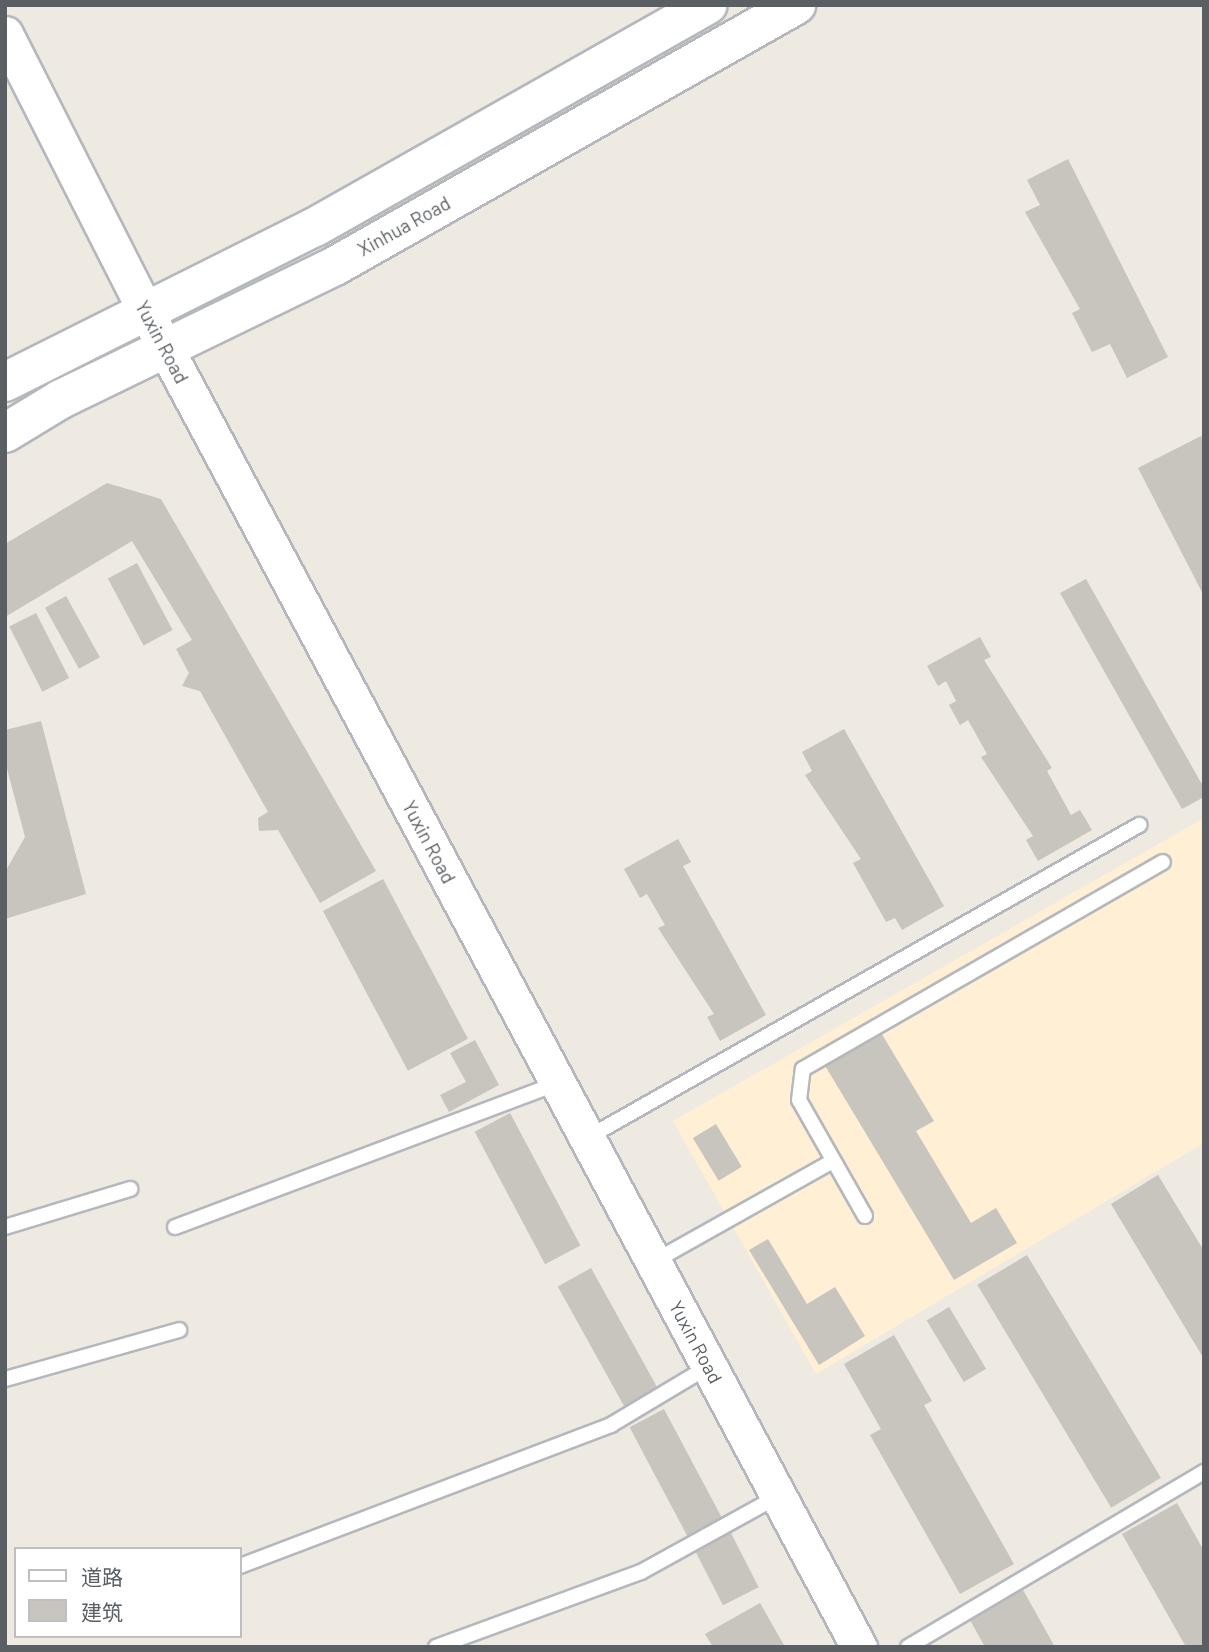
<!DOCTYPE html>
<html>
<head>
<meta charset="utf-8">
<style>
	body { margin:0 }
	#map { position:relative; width:1209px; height:1652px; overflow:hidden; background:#eee9e1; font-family:Barlow,"Noto Sans SC",sans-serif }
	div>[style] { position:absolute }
	.commercial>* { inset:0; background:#fff0d5 }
	.building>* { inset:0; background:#c8c4be; transform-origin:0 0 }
	.roads { filter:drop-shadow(2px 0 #b4b8bd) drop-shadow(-2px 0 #b4b8bd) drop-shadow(0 2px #b4b8bd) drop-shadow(0 -2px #b4b8bd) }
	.service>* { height:14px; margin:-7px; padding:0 7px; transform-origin:7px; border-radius:7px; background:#fff }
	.tertiary>* { height:35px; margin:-17.5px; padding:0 17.5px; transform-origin:17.5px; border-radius:17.5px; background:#fff }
	.secondary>* { height:38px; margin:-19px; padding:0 19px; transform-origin:19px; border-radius:19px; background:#fff }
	span { translate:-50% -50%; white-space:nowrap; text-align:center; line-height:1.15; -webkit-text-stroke:5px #fff; paint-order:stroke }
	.street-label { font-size:19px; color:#5a5f63 }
	.frame { position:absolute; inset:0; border:7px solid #5a5f63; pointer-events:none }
	.legend { position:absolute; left:14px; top:1547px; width:228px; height:91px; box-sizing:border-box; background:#fff; border:2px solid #bdbfc1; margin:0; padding:9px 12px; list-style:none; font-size:21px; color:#5a5f63 }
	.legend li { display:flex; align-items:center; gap:14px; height:35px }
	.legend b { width:35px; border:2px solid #bdbfc1 }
</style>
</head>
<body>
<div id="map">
	<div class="commercial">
		<div style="clip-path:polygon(1204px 818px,1204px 1143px,816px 1374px,673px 1121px)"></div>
	</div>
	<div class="building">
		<div style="clip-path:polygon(1068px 159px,1168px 357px,1127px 378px,1110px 344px,1092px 352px,1072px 313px,1080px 309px,1025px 212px,1040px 205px,1027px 180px)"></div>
		<div style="clip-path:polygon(1201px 436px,1204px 442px,1204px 596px,1138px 468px)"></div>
		<div style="clip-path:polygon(107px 483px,161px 499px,376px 871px,320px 903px,278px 830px,259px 831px,258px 818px,268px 812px,200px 691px,182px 686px,189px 673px,176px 649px,192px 640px,132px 541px,5px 617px,5px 544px)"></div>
		<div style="left:137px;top:563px;width:76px;height:33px;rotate:62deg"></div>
		<div style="clip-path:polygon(1086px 579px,1204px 788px,1204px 797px,1182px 809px,1060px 593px)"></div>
		<div style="left:66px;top:596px;width:70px;height:24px;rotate:61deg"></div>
		<div style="left:36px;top:613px;width:73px;height:30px;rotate:63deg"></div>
		<div style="clip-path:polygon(980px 637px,991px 657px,984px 660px,1052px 768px,1047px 771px,1071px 815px,1080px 810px,1092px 830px,1038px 861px,1026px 840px,1033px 836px,981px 757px,987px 754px,968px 720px,960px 725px,949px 705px,956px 701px,946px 681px,938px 686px,927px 666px)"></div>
		<div style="clip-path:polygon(41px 721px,86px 894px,5px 919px,5px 872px,25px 837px,5px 761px,5px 730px)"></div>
		<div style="clip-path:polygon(844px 729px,944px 906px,902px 930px,895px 918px,886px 922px,853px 863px,861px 859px,805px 775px,812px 771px,802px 752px)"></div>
		<div style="clip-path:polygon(678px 839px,691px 862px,683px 866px,766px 1015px,720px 1041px,707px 1017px,714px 1014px,658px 928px,665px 925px,647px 894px,640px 898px,624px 869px)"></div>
		<div style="left:383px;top:879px;width:181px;height:68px;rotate:62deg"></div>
		<div style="clip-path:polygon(880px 1031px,934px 1121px,916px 1131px,971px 1223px,996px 1208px,1017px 1243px,954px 1280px,824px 1064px)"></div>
		<div style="clip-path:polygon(475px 1040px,499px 1085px,449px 1112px,440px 1095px,466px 1082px,450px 1053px)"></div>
		<div style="left:510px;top:1113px;width:150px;height:40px;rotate:62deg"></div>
		<div style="left:716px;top:1124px;width:50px;height:27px;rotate:59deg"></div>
		<div style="clip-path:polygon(1158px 1175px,1204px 1251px,1204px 1359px,1111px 1204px)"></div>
		<div style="clip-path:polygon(768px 1239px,807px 1304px,835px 1287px,865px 1336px,819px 1365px,749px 1250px)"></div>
		<div style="left:1027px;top:1255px;width:260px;height:58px;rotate:59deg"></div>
		<div style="left:591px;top:1268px;width:137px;height:38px;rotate:61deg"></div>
		<div style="left:949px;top:1307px;width:72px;height:26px;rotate:59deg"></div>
		<div style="clip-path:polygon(894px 1335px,932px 1401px,924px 1405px,1014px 1564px,960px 1594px,870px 1435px,881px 1429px,844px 1364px)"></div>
		<div style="left:664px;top:1409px;width:123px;height:39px;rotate:62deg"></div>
		<div style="clip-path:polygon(1177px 1503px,1204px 1551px,1204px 1647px,1186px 1647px,1122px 1534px)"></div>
		<div style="left:730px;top:1531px;width:63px;height:40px;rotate:63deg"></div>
		<div style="clip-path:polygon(1023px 1590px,1055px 1647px,985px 1647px,970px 1620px)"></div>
		<div style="clip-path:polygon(760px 1603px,785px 1647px,713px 1647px,705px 1634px)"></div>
	</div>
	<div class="roads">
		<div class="service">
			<div style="left:587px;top:1138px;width:635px;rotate:-29.55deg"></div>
			<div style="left:865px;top:1216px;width:133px;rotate:-119.6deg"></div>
			<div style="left:799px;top:1100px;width:31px;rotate:-83deg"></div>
			<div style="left:803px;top:1069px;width:415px;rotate:-29.9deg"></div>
			<div style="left:5px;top:1227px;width:131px;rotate:-16.9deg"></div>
			<div style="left:175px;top:1227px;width:409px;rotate:-20.6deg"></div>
			<div style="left:653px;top:1262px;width:206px;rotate:-29.3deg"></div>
			<div style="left:5px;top:1379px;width:181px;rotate:-15.7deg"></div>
			<div style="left:240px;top:1566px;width:397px;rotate:-20.8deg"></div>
			<div style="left:611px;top:1425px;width:114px;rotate:-31deg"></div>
			<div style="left:436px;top:1647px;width:218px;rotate:-20.1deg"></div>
			<div style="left:641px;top:1572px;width:155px;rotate:-28.9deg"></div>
			<div style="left:908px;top:1647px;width:344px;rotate:-30.6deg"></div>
		</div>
		<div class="tertiary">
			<div style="left:5px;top:34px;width:309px;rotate:63.1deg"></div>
			<div style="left:145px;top:310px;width:1516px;rotate:61.9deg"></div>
		</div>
		<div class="secondary">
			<div style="left:5px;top:382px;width:347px;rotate:-26.6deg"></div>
			<div style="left:315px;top:227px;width:451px;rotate:-29.5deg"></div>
			<div style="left:5px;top:433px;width:66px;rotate:-31.3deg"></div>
			<div style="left:61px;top:399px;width:305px;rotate:-25.9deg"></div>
			<div style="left:335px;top:266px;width:530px;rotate:-29.52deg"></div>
		</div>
	</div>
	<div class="street-label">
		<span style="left:404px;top:226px;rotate:-29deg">Xinhua Road</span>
		<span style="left:162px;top:342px;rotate:62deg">Yuxin Road</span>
		<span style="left:429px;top:842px;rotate:62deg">Yuxin Road</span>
		<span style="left:696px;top:1342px;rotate:62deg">Yuxin Road</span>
	</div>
	<div class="frame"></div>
	<ul class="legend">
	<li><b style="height:9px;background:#fff"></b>道路</li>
	<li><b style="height:19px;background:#c8c4be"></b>建筑</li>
	</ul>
</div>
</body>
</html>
